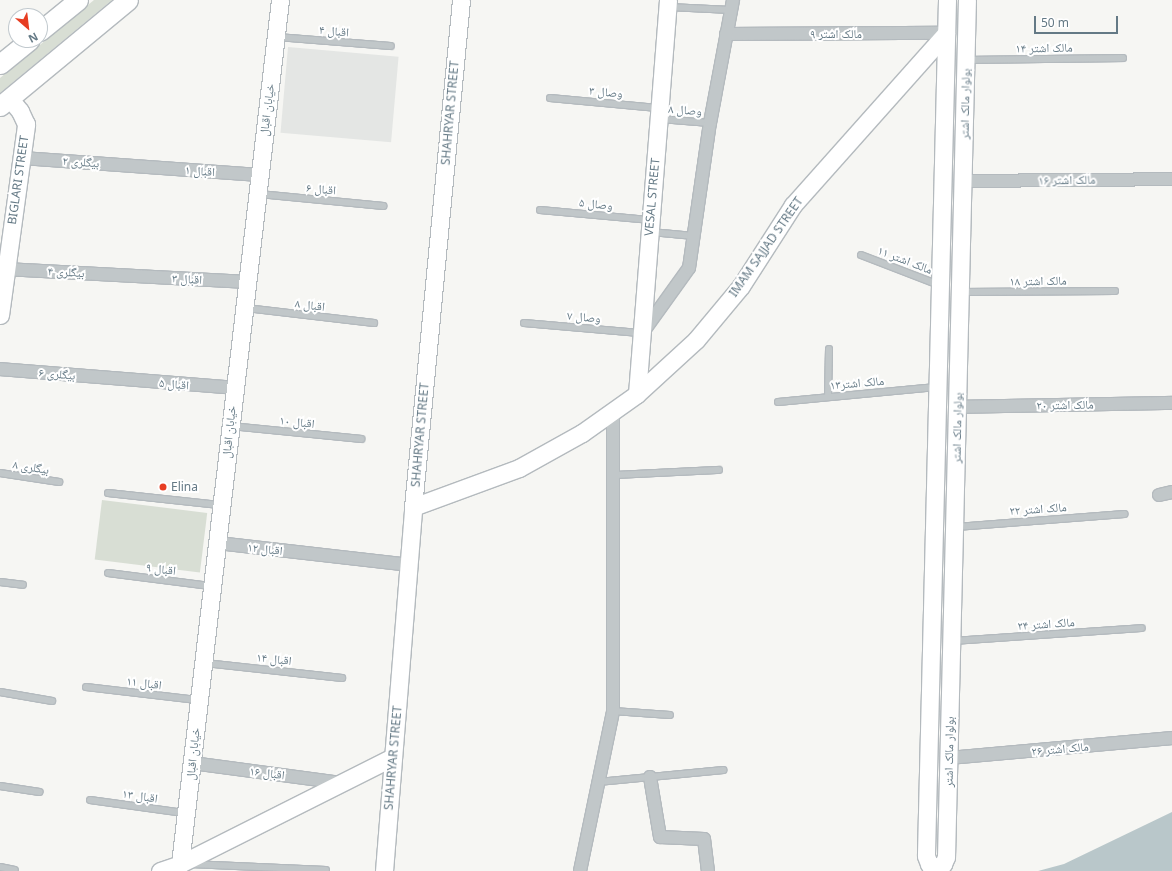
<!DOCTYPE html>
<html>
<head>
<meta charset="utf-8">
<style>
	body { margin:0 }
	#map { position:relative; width:1172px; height:871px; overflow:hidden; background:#f6f6f3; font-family:"Noto Sans","Noto Naskh Arabic",sans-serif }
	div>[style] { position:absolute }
	.built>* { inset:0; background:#e4e6e4; transform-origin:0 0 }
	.green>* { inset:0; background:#d8ded4; transform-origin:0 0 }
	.water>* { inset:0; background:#b9c7ca }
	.roads { filter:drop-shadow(1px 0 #b4babe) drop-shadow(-1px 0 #b4babe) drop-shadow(0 1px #b4babe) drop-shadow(0 -1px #b4babe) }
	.lane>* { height:6px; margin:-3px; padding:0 3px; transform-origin:3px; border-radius:3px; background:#c1c7c9 }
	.street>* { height:12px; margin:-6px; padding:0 6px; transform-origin:6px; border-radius:6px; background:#c1c7c9 }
	.secondary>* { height:17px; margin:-8.5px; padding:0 8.5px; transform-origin:8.5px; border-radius:8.5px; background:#fff }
	.primary>* { height:19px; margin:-9.5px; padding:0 9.5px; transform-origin:9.5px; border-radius:9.5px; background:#fff }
	.dots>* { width:11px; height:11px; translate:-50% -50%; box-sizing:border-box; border:2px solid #fff; border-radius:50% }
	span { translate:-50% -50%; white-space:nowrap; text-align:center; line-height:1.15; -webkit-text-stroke:4px #fff; paint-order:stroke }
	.street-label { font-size:12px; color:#647985 }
	.poi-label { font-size:12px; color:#647985 }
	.left { translate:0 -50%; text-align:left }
	.north { position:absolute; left:8px; top:8px; width:40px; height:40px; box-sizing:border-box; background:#fff; border:1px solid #c1c9ce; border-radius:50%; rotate:152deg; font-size:11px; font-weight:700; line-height:16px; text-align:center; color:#647985 }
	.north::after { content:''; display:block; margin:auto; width:14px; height:18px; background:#e73d22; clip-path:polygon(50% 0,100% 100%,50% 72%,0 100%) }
	.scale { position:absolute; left:1034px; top:16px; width:84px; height:18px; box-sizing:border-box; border:2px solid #647985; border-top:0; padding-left:5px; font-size:12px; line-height:14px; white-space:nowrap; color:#647985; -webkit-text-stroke:3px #fff; paint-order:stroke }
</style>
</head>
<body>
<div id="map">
	<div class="built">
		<div style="left:288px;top:47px;width:111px;height:86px;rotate:5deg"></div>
	</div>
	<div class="green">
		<div style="clip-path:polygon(94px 0,112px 0,0 93px,0 78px)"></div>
		<div style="left:102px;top:500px;width:106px;height:60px;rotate:7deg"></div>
	</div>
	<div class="water">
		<div style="clip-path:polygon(1172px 812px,1172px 871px,1038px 871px,1064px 864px)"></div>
	</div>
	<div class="roads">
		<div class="lane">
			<div style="left:669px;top:7px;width:62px;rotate:2.8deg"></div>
			<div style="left:277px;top:37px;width:114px;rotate:4.5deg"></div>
			<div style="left:967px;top:60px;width:156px;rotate:-0.7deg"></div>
			<div style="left:550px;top:98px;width:108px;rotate:5.3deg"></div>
			<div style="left:660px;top:119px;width:50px;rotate:4.6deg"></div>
			<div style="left:259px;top:194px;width:125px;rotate:5.5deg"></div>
			<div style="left:540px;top:210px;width:109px;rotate:5.2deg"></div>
			<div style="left:651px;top:232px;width:43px;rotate:5.3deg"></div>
			<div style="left:861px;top:255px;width:84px;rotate:21deg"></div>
			<div style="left:961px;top:292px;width:154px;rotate:-0.4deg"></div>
			<div style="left:246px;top:308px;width:129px;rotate:6.7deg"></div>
			<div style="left:524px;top:323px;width:116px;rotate:4.9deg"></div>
			<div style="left:828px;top:397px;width:48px;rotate:-88.8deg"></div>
			<div style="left:778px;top:402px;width:159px;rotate:-5.4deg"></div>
			<div style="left:231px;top:426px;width:131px;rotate:5.7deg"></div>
			<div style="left:0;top:473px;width:60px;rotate:8.7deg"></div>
			<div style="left:613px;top:475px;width:106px;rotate:-2.7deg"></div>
			<div style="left:108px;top:493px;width:112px;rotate:6.2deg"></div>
			<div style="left:956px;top:527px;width:169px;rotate:-4.4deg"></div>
			<div style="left:108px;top:573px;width:103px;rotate:7.3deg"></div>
			<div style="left:0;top:582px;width:23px;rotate:7deg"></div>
			<div style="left:952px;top:641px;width:190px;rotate:-3.9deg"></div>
			<div style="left:205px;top:663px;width:138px;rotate:6.2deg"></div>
			<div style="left:86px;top:687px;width:112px;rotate:6.7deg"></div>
			<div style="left:0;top:692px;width:53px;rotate:9.8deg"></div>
			<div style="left:613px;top:711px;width:57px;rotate:4deg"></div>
			<div style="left:598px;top:782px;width:126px;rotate:-5.5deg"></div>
			<div style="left:0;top:786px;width:40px;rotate:8.5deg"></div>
			<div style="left:90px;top:800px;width:95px;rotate:7.9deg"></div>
			<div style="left:190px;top:864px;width:136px;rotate:2.5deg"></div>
			<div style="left:0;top:867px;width:15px;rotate:11deg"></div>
		</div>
		<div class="street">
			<div style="left:726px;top:34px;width:220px;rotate:-0.3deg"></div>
			<div style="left:21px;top:158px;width:240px;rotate:4.1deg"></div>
			<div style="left:963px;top:181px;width:209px;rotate:-0.5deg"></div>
			<div style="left:6px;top:269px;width:241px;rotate:3.1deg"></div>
			<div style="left:643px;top:332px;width:79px;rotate:-54.3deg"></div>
			<div style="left:689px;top:268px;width:147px;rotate:-81.8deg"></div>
			<div style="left:710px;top:123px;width:125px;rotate:-79.4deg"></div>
			<div style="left:0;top:369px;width:235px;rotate:4.6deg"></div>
			<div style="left:957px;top:407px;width:215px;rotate:-1.1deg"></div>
			<div style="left:1159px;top:495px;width:13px;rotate:-13deg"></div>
			<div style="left:217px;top:543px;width:193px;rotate:6.5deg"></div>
			<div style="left:949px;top:758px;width:224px;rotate:-5.1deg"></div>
			<div style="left:192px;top:763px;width:150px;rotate:7.6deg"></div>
			<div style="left:650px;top:777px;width:61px;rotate:80.5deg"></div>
			<div style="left:660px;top:837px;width:44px;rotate:2.6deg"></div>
			<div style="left:704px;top:839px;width:32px;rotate:83deg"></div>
			<div style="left:580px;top:871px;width:163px;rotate:-78.3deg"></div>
			<div style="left:613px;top:711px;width:300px;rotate:-90deg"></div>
		</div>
		<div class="secondary">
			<div style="left:947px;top:0;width:856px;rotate:91.41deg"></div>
			<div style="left:926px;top:856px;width:9px;rotate:69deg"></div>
			<div style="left:929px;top:864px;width:8px;rotate:23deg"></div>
			<div style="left:936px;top:867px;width:8px;rotate:-23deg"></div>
			<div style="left:943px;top:864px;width:8px;rotate:-67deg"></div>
			<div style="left:946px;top:857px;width:857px;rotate:-88.6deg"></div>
			<div style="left:0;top:315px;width:193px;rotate:-82.2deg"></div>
			<div style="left:26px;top:124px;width:14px;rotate:-115deg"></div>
			<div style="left:20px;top:111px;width:17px;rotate:-130deg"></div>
			<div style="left:637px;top:394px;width:395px;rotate:-85.5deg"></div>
			<div style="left:413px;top:507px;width:113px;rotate:-20.2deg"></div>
			<div style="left:519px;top:468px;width:72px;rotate:-29.1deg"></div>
			<div style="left:582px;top:433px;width:67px;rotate:-35.3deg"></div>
			<div style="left:637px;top:394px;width:80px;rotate:-42.5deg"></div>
			<div style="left:696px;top:340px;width:70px;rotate:-50.2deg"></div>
			<div style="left:741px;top:286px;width:96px;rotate:-57.3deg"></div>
			<div style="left:793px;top:205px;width:230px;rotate:-48.3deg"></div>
			<div style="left:180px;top:864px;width:870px;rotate:-83.4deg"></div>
			<div style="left:160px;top:871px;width:21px;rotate:-19deg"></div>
			<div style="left:180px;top:864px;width:238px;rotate:-26.7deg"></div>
			<div style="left:384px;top:871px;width:365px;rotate:-85.4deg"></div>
			<div style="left:413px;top:507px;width:509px;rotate:-84.59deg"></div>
		</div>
		<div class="primary">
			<div style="left:40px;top:31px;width:49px;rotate:-39.2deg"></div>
			<div style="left:0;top:64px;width:38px;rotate:-39deg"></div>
			<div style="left:0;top:106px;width:166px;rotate:-39.6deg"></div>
		</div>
	</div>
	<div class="dots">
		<div style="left:163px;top:487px;background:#e73d22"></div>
	</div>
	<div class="street-label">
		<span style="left:334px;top:31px;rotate:5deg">اقبال ۴</span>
		<span style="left:836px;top:34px">مالک اشتر ۹</span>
		<span style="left:1044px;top:48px;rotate:-1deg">مالک اشتر ۱۴</span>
		<span style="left:606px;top:92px;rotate:5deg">وصال ۳</span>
		<span style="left:965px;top:104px;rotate:-89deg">بولوار مالک اشتر</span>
		<span style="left:267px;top:110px;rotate:-83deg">خیابان اقبال</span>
		<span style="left:685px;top:110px;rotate:4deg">وصال ۸</span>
		<span style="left:450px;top:113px;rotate:-85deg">SHAHRYAR STREET</span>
		<span style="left:81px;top:162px;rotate:4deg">بیگلری ۲</span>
		<span style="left:200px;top:171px;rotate:4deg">اقبال ۱</span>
		<span style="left:18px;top:180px;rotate:-82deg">BIGLARI STREET</span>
		<span style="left:1067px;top:180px;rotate:-1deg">مالک اشتر ۱۶</span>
		<span style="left:321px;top:189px;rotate:5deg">اقبال ۶</span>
		<span style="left:652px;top:197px;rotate:-85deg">VESAL STREET</span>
		<span style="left:596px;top:204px;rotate:6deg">وصال ۵</span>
		<span style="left:766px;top:247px;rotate:-55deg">IMAM SAJJAD STREET</span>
		<span style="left:905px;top:260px;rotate:21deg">مالک اشتر ۱۱</span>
		<span style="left:66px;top:272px;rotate:3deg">بیگلری ۴</span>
		<span style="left:187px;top:279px;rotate:3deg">اقبال ۳</span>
		<span style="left:1038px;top:281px;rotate:-1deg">مالک اشتر ۱۸</span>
		<span style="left:310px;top:305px;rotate:7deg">اقبال ۸</span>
		<span style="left:584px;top:317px;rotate:5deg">وصال ۷</span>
		<span style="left:57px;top:374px;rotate:5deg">بیگلری ۶</span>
		<span style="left:857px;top:383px;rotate:-5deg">مالک اشتر۱۳</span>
		<span style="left:174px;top:384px;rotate:5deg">اقبال ۵</span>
		<span style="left:1065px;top:405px;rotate:-1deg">مالک اشتر ۲۰</span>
		<span style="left:297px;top:422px;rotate:6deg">اقبال ۱۰</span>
		<span style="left:957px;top:428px;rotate:-89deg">بولوار مالک اشتر</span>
		<span style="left:229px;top:432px;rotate:-84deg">خیابان اقبال</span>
		<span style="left:420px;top:435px;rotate:-85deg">SHAHRYAR STREET</span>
		<span style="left:31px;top:467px;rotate:9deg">بیگلری ۸</span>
		<span style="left:1038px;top:509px;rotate:-4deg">مالک اشتر ۲۲</span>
		<span style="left:265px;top:549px;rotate:6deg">اقبال ۱۲</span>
		<span style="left:161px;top:569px;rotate:7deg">اقبال ۹</span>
		<span style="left:1046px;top:624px;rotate:-4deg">مالک اشتر ۲۴</span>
		<span style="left:274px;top:659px;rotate:6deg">اقبال ۱۴</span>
		<span style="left:144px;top:683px;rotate:7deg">اقبال ۱۱</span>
		<span style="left:1060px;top:749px;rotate:-5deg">مالک اشتر ۲۶</span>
		<span style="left:949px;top:752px;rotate:-89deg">بولوار مالک اشتر</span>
		<span style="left:193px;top:754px;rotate:-84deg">خیابان اقبال</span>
		<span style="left:393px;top:758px;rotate:-85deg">SHAHRYAR STREET</span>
		<span style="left:267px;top:773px;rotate:7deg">اقبال ۱۶</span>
		<span style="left:140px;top:796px;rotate:8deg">اقبال ۱۳</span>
	</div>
	<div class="poi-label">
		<span class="left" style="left:171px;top:487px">Elina</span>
	</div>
	<div class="north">N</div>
	<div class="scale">50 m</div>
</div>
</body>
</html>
